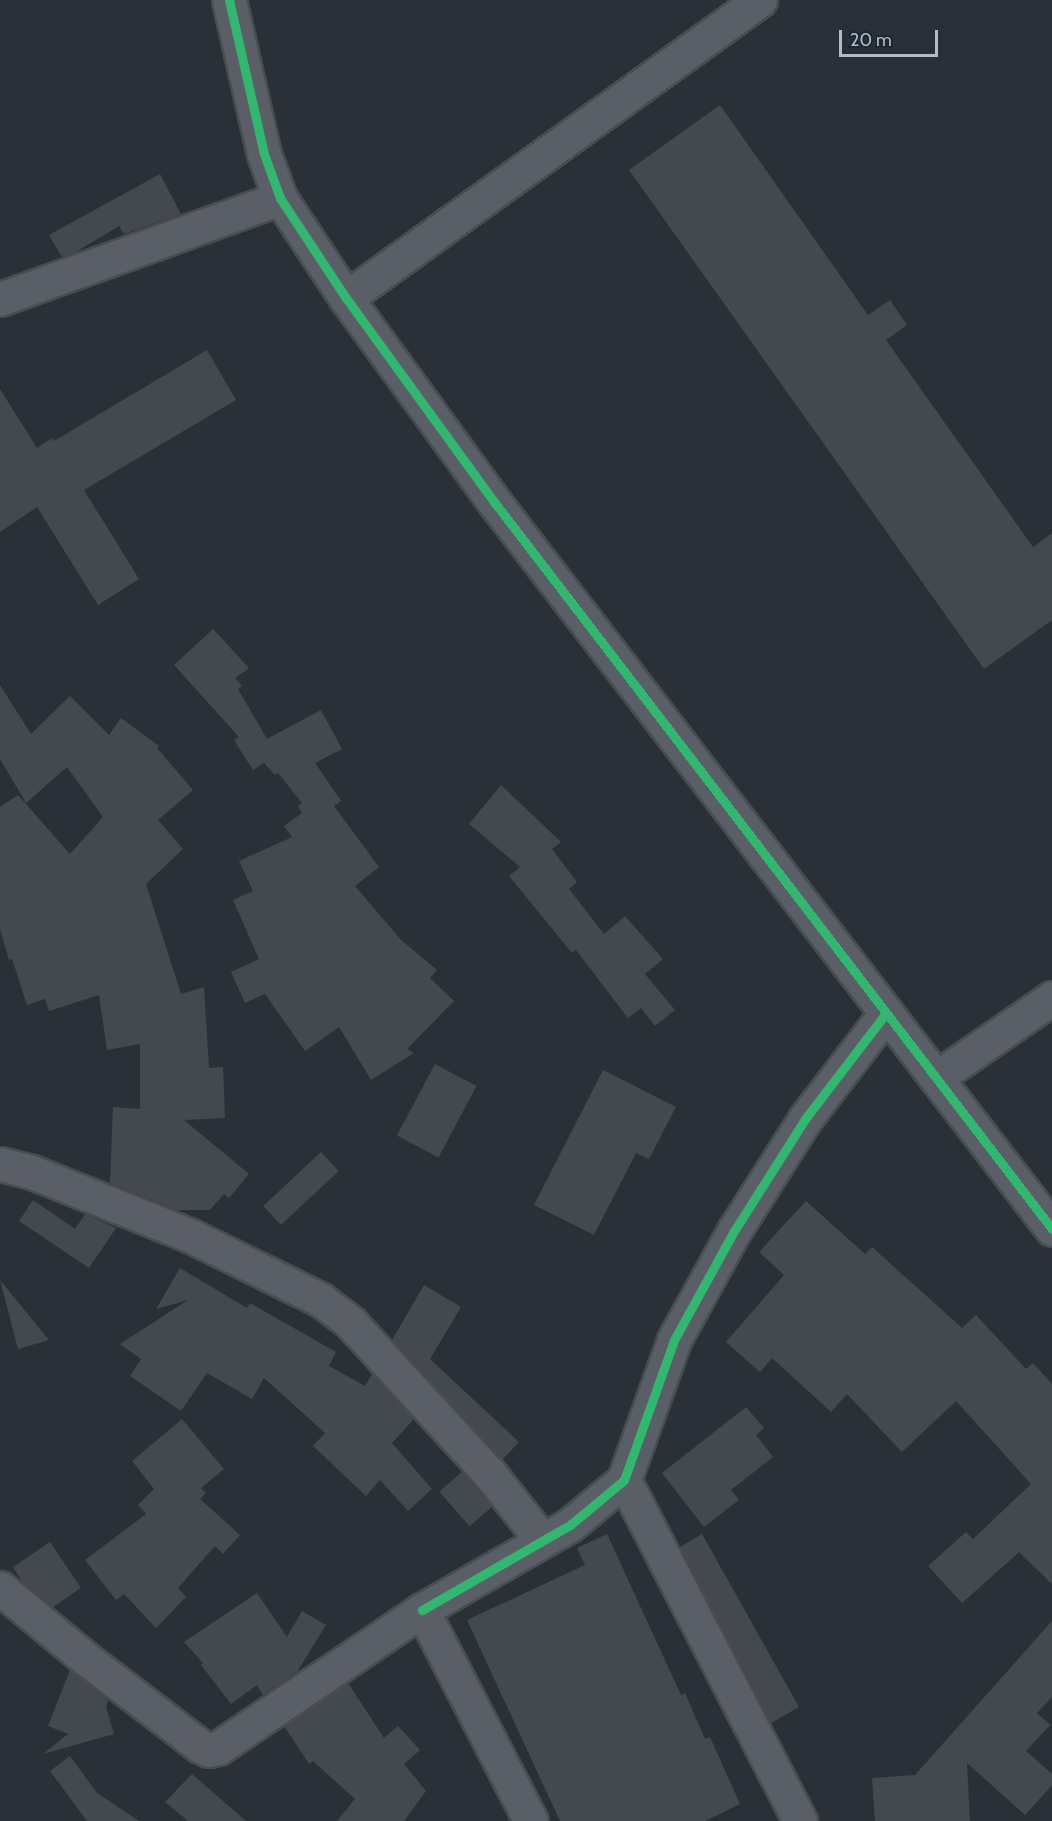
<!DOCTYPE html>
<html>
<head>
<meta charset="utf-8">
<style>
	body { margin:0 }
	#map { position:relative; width:1052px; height:1821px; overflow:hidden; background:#2a3038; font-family:Cabin,sans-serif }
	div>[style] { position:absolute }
	.building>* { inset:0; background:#444950; transform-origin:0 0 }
	.roads { filter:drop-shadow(2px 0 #484c53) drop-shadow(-2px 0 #484c53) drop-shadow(0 2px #484c53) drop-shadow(0 -2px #484c53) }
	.minor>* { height:33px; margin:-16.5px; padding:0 16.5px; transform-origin:16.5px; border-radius:16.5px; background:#5a5e66 }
	.cycleway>* { height:9px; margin:-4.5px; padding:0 4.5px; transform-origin:4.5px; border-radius:4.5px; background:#33b770 }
	span { translate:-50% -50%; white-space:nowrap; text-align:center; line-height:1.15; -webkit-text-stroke:4.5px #1d2633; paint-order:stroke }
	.scale { position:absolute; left:839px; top:30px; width:99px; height:27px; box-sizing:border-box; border:3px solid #b4bcc9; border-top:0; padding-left:8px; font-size:18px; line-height:21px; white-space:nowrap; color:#b4bcc9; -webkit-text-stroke:4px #1d2633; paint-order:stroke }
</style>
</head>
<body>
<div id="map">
	<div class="building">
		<div style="clip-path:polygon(720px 105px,868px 315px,890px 300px,907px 325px,886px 340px,1033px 547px,1052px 533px,1052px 620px,984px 669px,629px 170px)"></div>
		<div style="clip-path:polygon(160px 174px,181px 214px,124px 234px,119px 226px,76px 252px,62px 257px,49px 235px)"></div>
		<div style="clip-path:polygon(207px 350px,236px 400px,84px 490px,139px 579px,98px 605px,37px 507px,0 532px,0 389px,37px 448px,52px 438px,54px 441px)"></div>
		<div style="clip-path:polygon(213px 629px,249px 668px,235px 678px,242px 686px,238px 689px,267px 739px,321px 710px,342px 749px,315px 763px,341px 801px,334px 806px,379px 867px,355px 886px,401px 940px,437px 970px,430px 978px,454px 1001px,407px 1049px,414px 1053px,371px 1080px,339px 1027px,305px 1051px,265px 994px,245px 1003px,231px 972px,259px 959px,233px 900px,253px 891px,239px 861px,292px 837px,284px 826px,302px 813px,298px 806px,302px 803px,278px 773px,275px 775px,264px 763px,253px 770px,234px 740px,239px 737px,174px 665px)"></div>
		<div style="clip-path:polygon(0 685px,31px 734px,70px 696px,109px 735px,121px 718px,159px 746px,157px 748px,193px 790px,158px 820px,183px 849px,146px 884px,181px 994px,204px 987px,209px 1068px,223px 1067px,225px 1118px,184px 1120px,249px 1174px,229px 1198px,224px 1194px,210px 1210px,177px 1210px,110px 1183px,113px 1107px,140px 1109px,140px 1044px,107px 1050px,99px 995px,49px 1011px,45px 999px,27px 1005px,12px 959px,9px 960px,0 929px,0 807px,18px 795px,70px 854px,103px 817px,67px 767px,26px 803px,0 759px)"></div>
		<div style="clip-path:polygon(501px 785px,561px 842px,552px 849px,577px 882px,569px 889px,604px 934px,625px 916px,663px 959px,645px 974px,675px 1010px,655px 1026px,641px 1008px,628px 1018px,576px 950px,572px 953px,509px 876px,520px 867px,469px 824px)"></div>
		<div style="left:435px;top:1064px;width:47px;height:81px;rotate:28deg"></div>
		<div style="clip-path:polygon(603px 1070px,676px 1107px,649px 1159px,636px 1153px,594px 1235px,534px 1205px)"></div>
		<div style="left:321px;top:1152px;width:26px;height:79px;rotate:47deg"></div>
		<div style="clip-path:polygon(33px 1200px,75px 1229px,85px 1214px,116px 1228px,89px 1268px,19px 1221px)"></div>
		<div style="clip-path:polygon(806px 1201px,865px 1254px,872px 1247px,962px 1328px,976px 1315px,1026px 1369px,1033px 1363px,1052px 1384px,1052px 1584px,1019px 1552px,962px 1603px,928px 1566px,966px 1532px,973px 1539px,1031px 1484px,956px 1401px,902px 1452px,847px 1394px,831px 1412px,772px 1358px,760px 1372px,726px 1342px,784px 1275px,759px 1252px)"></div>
		<div style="clip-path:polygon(180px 1268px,247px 1308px,250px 1303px,336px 1352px,329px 1366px,365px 1386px,372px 1374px,414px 1419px,392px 1443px,432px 1489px,408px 1511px,380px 1480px,366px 1496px,313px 1446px,325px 1433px,264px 1378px,252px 1399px,207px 1373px,181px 1411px,130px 1376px,141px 1359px,120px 1344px,188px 1300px,156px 1309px)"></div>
		<div style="clip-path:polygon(0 1280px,49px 1340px,18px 1349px)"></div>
		<div style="clip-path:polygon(424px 1285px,461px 1307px,430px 1359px,519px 1442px,502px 1460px,392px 1340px)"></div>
		<div style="clip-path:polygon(746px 1407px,764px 1428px,756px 1435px,773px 1457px,731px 1490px,739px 1500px,704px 1527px,662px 1473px)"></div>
		<div style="clip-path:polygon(182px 1419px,224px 1469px,201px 1488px,206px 1493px,200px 1499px,240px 1535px,223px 1554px,215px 1546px,178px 1588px,186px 1597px,156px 1628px,124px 1594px,116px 1600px,85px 1560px,146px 1514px,138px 1505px,154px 1489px,132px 1461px)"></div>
		<div style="left:462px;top:1472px;width:46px;height:30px;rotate:49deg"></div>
		<div style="clip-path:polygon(607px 1534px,681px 1695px,685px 1693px,705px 1739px,710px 1737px,740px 1804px,705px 1821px,560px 1821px,467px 1620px,585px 1565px,577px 1548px)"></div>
		<div style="clip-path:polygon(702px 1534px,799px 1707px,771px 1723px,680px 1547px)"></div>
		<div style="clip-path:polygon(50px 1542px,81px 1588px,53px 1607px,23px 1583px,13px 1567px)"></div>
		<div style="clip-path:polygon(257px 1593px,287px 1637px,302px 1611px,326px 1625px,297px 1672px,263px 1695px,257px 1685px,231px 1704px,201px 1665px,203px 1663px,184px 1642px)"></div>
		<div style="clip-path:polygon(1052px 1621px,1052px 1697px,1037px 1713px,1050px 1725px,1026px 1751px,1052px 1774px,1052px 1785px,1025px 1815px,967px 1763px,970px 1821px,875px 1821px,872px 1778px,915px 1775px)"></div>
		<div style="clip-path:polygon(70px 1670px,108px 1700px,106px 1707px,114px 1734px,43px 1754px,68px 1734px,48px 1726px)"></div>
		<div style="clip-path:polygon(348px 1683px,384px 1738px,398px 1726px,420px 1750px,404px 1764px,426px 1791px,404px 1821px,337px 1821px,355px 1799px,313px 1761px,309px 1764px,284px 1726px)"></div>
		<div style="clip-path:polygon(70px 1756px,97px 1793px,139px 1821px,87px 1821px,50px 1771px)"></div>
		<div style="clip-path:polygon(192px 1774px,246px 1821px,188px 1821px,165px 1802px)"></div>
	</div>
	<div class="roads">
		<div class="minor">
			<div style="left:229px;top:0;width:158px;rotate:77.2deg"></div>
			<div style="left:264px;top:154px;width:47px;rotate:70deg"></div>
			<div style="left:280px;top:198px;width:120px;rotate:56.6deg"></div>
			<div style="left:346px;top:298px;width:253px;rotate:54deg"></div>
			<div style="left:495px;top:503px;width:915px;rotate:52.5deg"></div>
			<div style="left:346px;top:298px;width:510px;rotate:-35.75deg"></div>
			<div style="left:0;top:299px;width:298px;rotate:-19.8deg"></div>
			<div style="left:936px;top:1078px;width:141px;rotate:-34.6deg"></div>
			<div style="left:0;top:1164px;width:33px;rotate:14deg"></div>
			<div style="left:32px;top:1172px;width:169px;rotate:21.9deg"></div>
			<div style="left:189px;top:1235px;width:147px;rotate:26.2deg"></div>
			<div style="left:321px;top:1300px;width:38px;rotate:37deg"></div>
			<div style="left:351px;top:1323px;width:205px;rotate:47.4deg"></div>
			<div style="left:490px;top:1474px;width:84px;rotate:51.8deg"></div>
			<div style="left:624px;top:1480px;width:384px;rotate:62.7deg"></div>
			<div style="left:0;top:1588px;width:110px;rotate:39.5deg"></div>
			<div style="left:85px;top:1658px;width:145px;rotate:37.4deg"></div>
			<div style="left:200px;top:1746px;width:10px;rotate:24deg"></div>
			<div style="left:209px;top:1750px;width:9px;rotate:-13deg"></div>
			<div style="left:218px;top:1748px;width:246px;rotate:-34.1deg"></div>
			<div style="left:422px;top:1610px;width:237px;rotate:62.7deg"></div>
			<div style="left:422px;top:1610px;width:171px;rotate:-29.9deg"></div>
			<div style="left:570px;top:1525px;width:70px;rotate:-39.8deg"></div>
			<div style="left:624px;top:1480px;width:149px;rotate:-70.3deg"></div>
			<div style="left:674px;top:1340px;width:124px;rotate:-61.2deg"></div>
			<div style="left:734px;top:1231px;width:133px;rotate:-57.6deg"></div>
			<div style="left:805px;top:1119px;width:133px;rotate:-52.6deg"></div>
		</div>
	</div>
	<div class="cycleway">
		<div style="left:229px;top:0;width:158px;rotate:77.2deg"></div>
		<div style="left:264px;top:154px;width:47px;rotate:70deg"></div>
		<div style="left:280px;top:198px;width:120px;rotate:56.6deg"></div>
		<div style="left:346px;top:298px;width:253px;rotate:54deg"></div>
		<div style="left:495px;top:503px;width:915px;rotate:52.5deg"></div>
		<div style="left:422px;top:1610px;width:171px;rotate:-29.9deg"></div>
		<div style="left:570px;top:1525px;width:70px;rotate:-39.8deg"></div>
		<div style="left:624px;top:1480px;width:149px;rotate:-70.3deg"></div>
		<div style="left:674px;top:1340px;width:124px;rotate:-61.2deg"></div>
		<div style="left:734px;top:1231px;width:133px;rotate:-57.6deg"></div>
		<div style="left:805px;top:1119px;width:133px;rotate:-52.6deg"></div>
	</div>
	<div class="scale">20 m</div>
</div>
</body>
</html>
